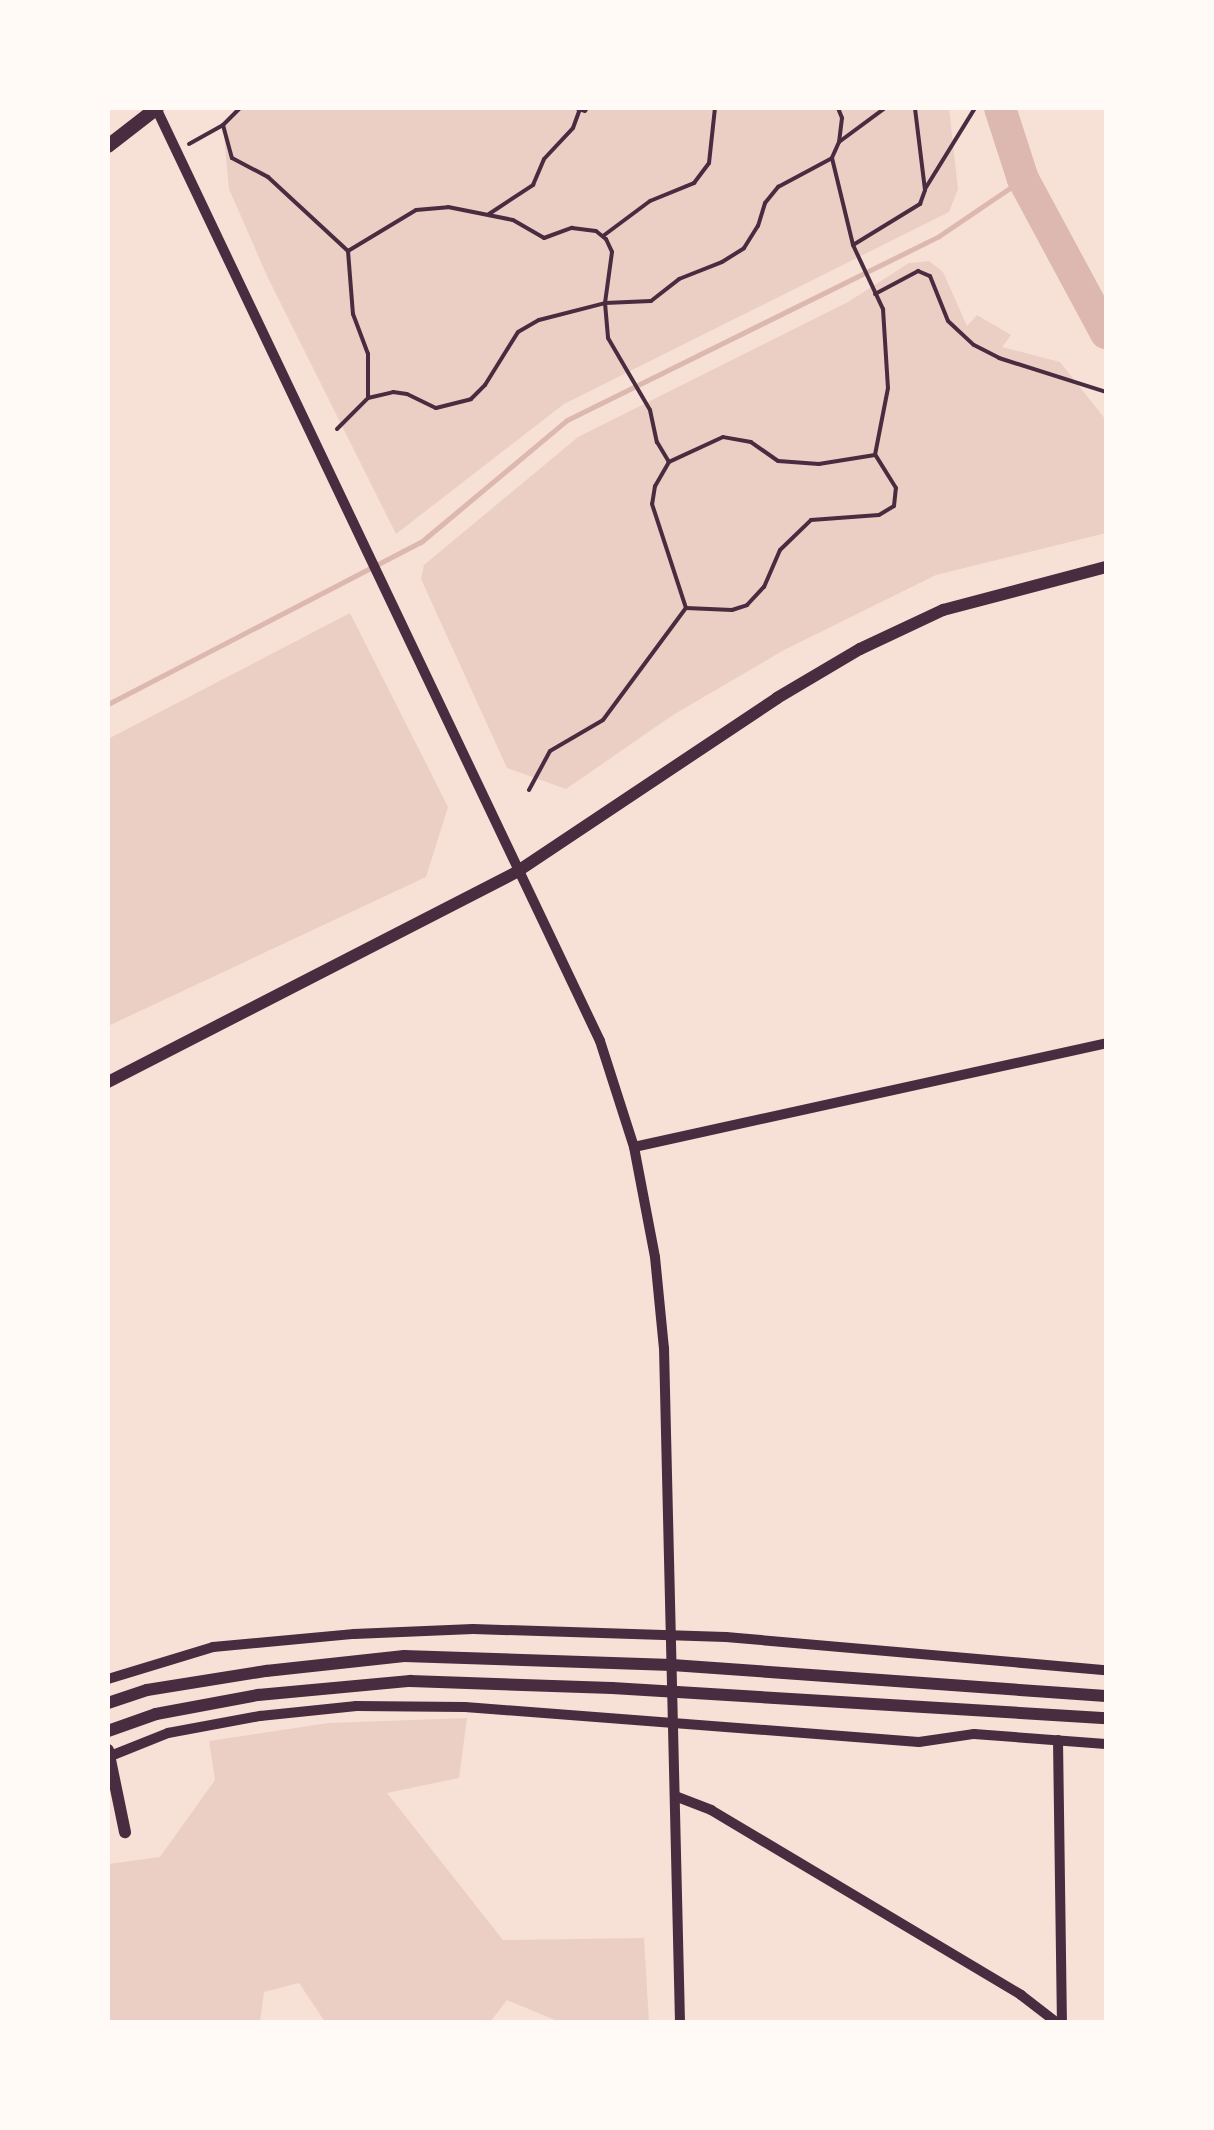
<!DOCTYPE html>
<html>
<head>
<meta charset="utf-8">
<style>
	body { margin:0 }
	#map { position:relative; width:1214px; height:2130px; overflow:hidden; background:#f7e1d7; font-family:Ubuntu,sans-serif }
	div>[style] { position:absolute }
	.green>* { inset:0; background:#ebcfc5 }
	.stream>* { height:5px; margin:-2.5px; padding:0 2.5px; transform-origin:2.5px; border-radius:2.5px; background:#dcb8b0 }
	.river>* { height:32px; margin:-16px; padding:0 16px; transform-origin:16px; border-radius:16px; background:#dcb8b0 }
	.path>* { height:4px; margin:-2px; padding:0 2px; transform-origin:2px; border-radius:2px; background:#4a2c40 }
	.minor>* { height:10px; margin:-5px; padding:0 5px; transform-origin:5px; border-radius:5px; background:#4a2c40 }
	.tertiary>* { height:12px; margin:-6px; padding:0 6px; transform-origin:6px; border-radius:6px; background:#4a2c40 }
	.secondary>* { height:14px; margin:-7px; padding:0 7px; transform-origin:7px; border-radius:7px; background:#4a2c40 }
	span { translate:-50% -50%; white-space:nowrap; text-align:center; line-height:1.15; -webkit-text-stroke:8px #fffaf5; paint-order:stroke }
	.frame { position:absolute; inset:0; border:110px solid #fffaf5; pointer-events:none }
</style>
</head>
<body>
<div id="map">
	<div class="green">
		<div style="clip-path:polygon(241px 108px,949px 108px,958px 189px,949px 212px,564px 404px,396px 534px,268px 278px,229px 189px,223px 125px)"></div>
		<div style="clip-path:polygon(929px 261px,943px 272px,967px 326px,977px 315px,1011px 335px,1002px 347px,1060px 362px,1106px 420px,1106px 533px,936px 575px,784px 650px,673px 715px,566px 789px,507px 768px,421px 579px,424px 565px,578px 437px,848px 302px,909px 263px)"></div>
		<div style="clip-path:polygon(350px 613px,448px 807px,426px 877px,108px 1026px,108px 739px)"></div>
		<div style="clip-path:polygon(467px 1718px,459px 1778px,387px 1793px,503px 1940px,644px 1938px,649px 2022px,560px 2022px,507px 2000px,490px 2022px,325px 2022px,299px 1983px,264px 1992px,260px 2022px,108px 2022px,108px 1864px,160px 1857px,215px 1780px,209px 1741px,328px 1723px)"></div>
	</div>
	<div class="stream">
		<div style="left:108px;top:704px;width:352px;rotate:-27.4deg"></div>
		<div style="left:421px;top:542px;width:190px;rotate:-39.9deg"></div>
		<div style="left:567px;top:420px;width:415px;rotate:-26.3deg"></div>
		<div style="left:939px;top:236px;width:102px;rotate:-34.2deg"></div>
	</div>
	<div class="river">
		<div style="left:1000px;top:108px;width:75px;rotate:72.1deg"></div>
		<div style="left:1023px;top:179px;width:175px;rotate:61.7deg"></div>
	</div>
	<div class="path">
		<div style="left:240px;top:108px;width:24px;rotate:135deg"></div>
		<div style="left:223px;top:125px;width:34px;rotate:75deg"></div>
		<div style="left:232px;top:158px;width:41px;rotate:27.8deg"></div>
		<div style="left:268px;top:177px;width:109px;rotate:42.8deg"></div>
		<div style="left:348px;top:251px;width:63px;rotate:85.5deg"></div>
		<div style="left:353px;top:314px;width:43px;rotate:69.4deg"></div>
		<div style="left:368px;top:354px;width:44px;rotate:90deg"></div>
		<div style="left:576px;top:108px;width:9px;rotate:18deg"></div>
		<div style="left:585px;top:111px;width:4px;rotate:-56deg"></div>
		<div style="left:838px;top:108px;width:11px;rotate:68deg"></div>
		<div style="left:842px;top:118px;width:24px;rotate:97deg"></div>
		<div style="left:839px;top:142px;width:17px;rotate:114deg"></div>
		<div style="left:832px;top:158px;width:89px;rotate:76.4deg"></div>
		<div style="left:853px;top:245px;width:71px;rotate:64.9deg"></div>
		<div style="left:883px;top:309px;width:79px;rotate:86.4deg"></div>
		<div style="left:888px;top:388px;width:68px;rotate:101deg"></div>
		<div style="left:875px;top:455px;width:57px;rotate:170.9deg"></div>
		<div style="left:819px;top:464px;width:41px;rotate:-175.8deg"></div>
		<div style="left:778px;top:461px;width:33px;rotate:-145deg"></div>
		<div style="left:751px;top:442px;width:28px;rotate:-170deg"></div>
		<div style="left:723px;top:437px;width:60px;rotate:155.2deg"></div>
		<div style="left:669px;top:462px;width:28px;rotate:120deg"></div>
		<div style="left:655px;top:486px;width:18px;rotate:99deg"></div>
		<div style="left:652px;top:504px;width:109px;rotate:71.9deg"></div>
		<div style="left:686px;top:608px;width:46px;rotate:2.5deg"></div>
		<div style="left:732px;top:610px;width:16px;rotate:-18deg"></div>
		<div style="left:747px;top:605px;width:25px;rotate:-47deg"></div>
		<div style="left:764px;top:587px;width:40px;rotate:-66.6deg"></div>
		<div style="left:780px;top:550px;width:43px;rotate:-44.1deg"></div>
		<div style="left:811px;top:520px;width:68px;rotate:-4.2deg"></div>
		<div style="left:879px;top:515px;width:17px;rotate:-31deg"></div>
		<div style="left:894px;top:506px;width:18px;rotate:-84deg"></div>
		<div style="left:896px;top:488px;width:39px;rotate:-122deg"></div>
		<div style="left:839px;top:142px;width:57px;rotate:-36.5deg"></div>
		<div style="left:189px;top:144px;width:39px;rotate:-29deg"></div>
		<div style="left:925px;top:189px;width:95px;rotate:-58.3deg"></div>
		<div style="left:489px;top:214px;width:53px;rotate:-33.4deg"></div>
		<div style="left:533px;top:185px;width:28px;rotate:-67deg"></div>
		<div style="left:544px;top:159px;width:42px;rotate:-46.9deg"></div>
		<div style="left:573px;top:128px;width:20px;rotate:-70deg"></div>
		<div style="left:603px;top:236px;width:59px;rotate:-36.7deg"></div>
		<div style="left:650px;top:201px;width:48px;rotate:-22.2deg"></div>
		<div style="left:694px;top:183px;width:25px;rotate:-53deg"></div>
		<div style="left:709px;top:163px;width:55px;rotate:-83.8deg"></div>
		<div style="left:853px;top:245px;width:79px;rotate:-31.5deg"></div>
		<div style="left:920px;top:204px;width:15px;rotate:-70deg"></div>
		<div style="left:925px;top:190px;width:83px;rotate:-97deg"></div>
		<div style="left:348px;top:251px;width:79px;rotate:-31.1deg"></div>
		<div style="left:416px;top:210px;width:32px;rotate:-5deg"></div>
		<div style="left:448px;top:207px;width:66px;rotate:11.3deg"></div>
		<div style="left:513px;top:220px;width:36px;rotate:30deg"></div>
		<div style="left:544px;top:238px;width:30px;rotate:-20deg"></div>
		<div style="left:572px;top:228px;width:24px;rotate:7deg"></div>
		<div style="left:596px;top:231px;width:13px;rotate:39deg"></div>
		<div style="left:606px;top:239px;width:14px;rotate:65deg"></div>
		<div style="left:612px;top:252px;width:51px;rotate:97.8deg"></div>
		<div style="left:605px;top:303px;width:35px;rotate:85deg"></div>
		<div style="left:608px;top:338px;width:83px;rotate:59.7deg"></div>
		<div style="left:650px;top:410px;width:33px;rotate:78deg"></div>
		<div style="left:657px;top:442px;width:23px;rotate:59deg"></div>
		<div style="left:875px;top:294px;width:49px;rotate:-28.1deg"></div>
		<div style="left:918px;top:271px;width:13px;rotate:23deg"></div>
		<div style="left:930px;top:276px;width:48px;rotate:68.2deg"></div>
		<div style="left:948px;top:321px;width:35px;rotate:43deg"></div>
		<div style="left:974px;top:345px;width:28px;rotate:27deg"></div>
		<div style="left:999px;top:358px;width:112px;rotate:17.6deg"></div>
		<div style="left:337px;top:429px;width:44px;rotate:-45deg"></div>
		<div style="left:368px;top:398px;width:26px;rotate:-13deg"></div>
		<div style="left:393px;top:392px;width:14px;rotate:8deg"></div>
		<div style="left:407px;top:394px;width:32px;rotate:26deg"></div>
		<div style="left:436px;top:408px;width:36px;rotate:-14deg"></div>
		<div style="left:471px;top:399px;width:20px;rotate:-45deg"></div>
		<div style="left:485px;top:385px;width:62px;rotate:-58.1deg"></div>
		<div style="left:518px;top:332px;width:24px;rotate:-30deg"></div>
		<div style="left:539px;top:320px;width:68px;rotate:-14.4deg"></div>
		<div style="left:605px;top:303px;width:46px;rotate:-2.5deg"></div>
		<div style="left:651px;top:301px;width:36px;rotate:-38deg"></div>
		<div style="left:679px;top:279px;width:46px;rotate:-21.6deg"></div>
		<div style="left:722px;top:262px;width:26px;rotate:-32deg"></div>
		<div style="left:744px;top:248px;width:26px;rotate:-58deg"></div>
		<div style="left:758px;top:226px;width:24px;rotate:-73deg"></div>
		<div style="left:765px;top:203px;width:21px;rotate:-51deg"></div>
		<div style="left:778px;top:187px;width:61px;rotate:-28.2deg"></div>
		<div style="left:529px;top:790px;width:44px;rotate:-61.7deg"></div>
		<div style="left:550px;top:751px;width:61px;rotate:-30.3deg"></div>
		<div style="left:603px;top:720px;width:139px;rotate:-53.5deg"></div>
	</div>
	<div class="minor">
		<div style="left:156px;top:108px;width:1033px;rotate:64.55deg"></div>
		<div style="left:600px;top:1041px;width:111px;rotate:72.2deg"></div>
		<div style="left:634px;top:1147px;width:112px;rotate:79.2deg"></div>
		<div style="left:655px;top:1257px;width:91px;rotate:84.4deg"></div>
		<div style="left:664px;top:1348px;width:674px;rotate:88.64deg"></div>
		<div style="left:634px;top:1147px;width:483px;rotate:-12.4deg"></div>
		<div style="left:108px;top:1679px;width:110px;rotate:-16.9deg"></div>
		<div style="left:213px;top:1647px;width:142px;rotate:-5.3deg"></div>
		<div style="left:354px;top:1634px;width:119px;rotate:-2.4deg"></div>
		<div style="left:473px;top:1629px;width:253px;rotate:1.8deg"></div>
		<div style="left:726px;top:1637px;width:381px;rotate:5deg"></div>
		<div style="left:1058px;top:1740px;width:282px;rotate:89.2deg"></div>
		<div style="left:108px;top:1757px;width:65px;rotate:-21.8deg"></div>
		<div style="left:168px;top:1733px;width:94px;rotate:-10.5deg"></div>
		<div style="left:260px;top:1716px;width:97px;rotate:-5.9deg"></div>
		<div style="left:356px;top:1706px;width:109px;rotate:0.5deg"></div>
		<div style="left:465px;top:1707px;width:455px;rotate:4.4deg"></div>
		<div style="left:919px;top:1742px;width:56px;rotate:-8.3deg"></div>
		<div style="left:974px;top:1734px;width:132px;rotate:4.3deg"></div>
		<div style="left:675px;top:1796px;width:39px;rotate:21deg"></div>
		<div style="left:711px;top:1810px;width:361px;rotate:30.8deg"></div>
		<div style="left:1021px;top:1995px;width:44px;rotate:37.6deg"></div>
	</div>
	<div class="tertiary">
		<div style="left:108px;top:1082px;width:461px;rotate:-27.2deg"></div>
		<div style="left:518px;top:871px;width:311px;rotate:-33.7deg"></div>
		<div style="left:777px;top:698px;width:96px;rotate:-30.6deg"></div>
		<div style="left:860px;top:649px;width:92px;rotate:-25.2deg"></div>
		<div style="left:943px;top:610px;width:169px;rotate:-14.8deg"></div>
		<div style="left:108px;top:1703px;width:41px;rotate:-18.4deg"></div>
		<div style="left:147px;top:1690px;width:121px;rotate:-9.1deg"></div>
		<div style="left:266px;top:1671px;width:139px;rotate:-6.2deg"></div>
		<div style="left:404px;top:1656px;width:268px;rotate:1.9deg"></div>
		<div style="left:672px;top:1665px;width:435px;rotate:4.1deg"></div>
		<div style="left:108px;top:1731px;width:51px;rotate:-19.5deg"></div>
		<div style="left:156px;top:1714px;width:104px;rotate:-10.6deg"></div>
		<div style="left:258px;top:1695px;width:153px;rotate:-5.3deg"></div>
		<div style="left:410px;top:1681px;width:202px;rotate:2deg"></div>
		<div style="left:612px;top:1688px;width:495px;rotate:3.5deg"></div>
		<div style="left:108px;top:1750px;width:84px;rotate:78.3deg"></div>
	</div>
	<div class="secondary">
		<div style="left:108px;top:146px;width:62px;rotate:-37.8deg"></div>
	</div>
	<div class="frame"></div>
</div>
</body>
</html>
